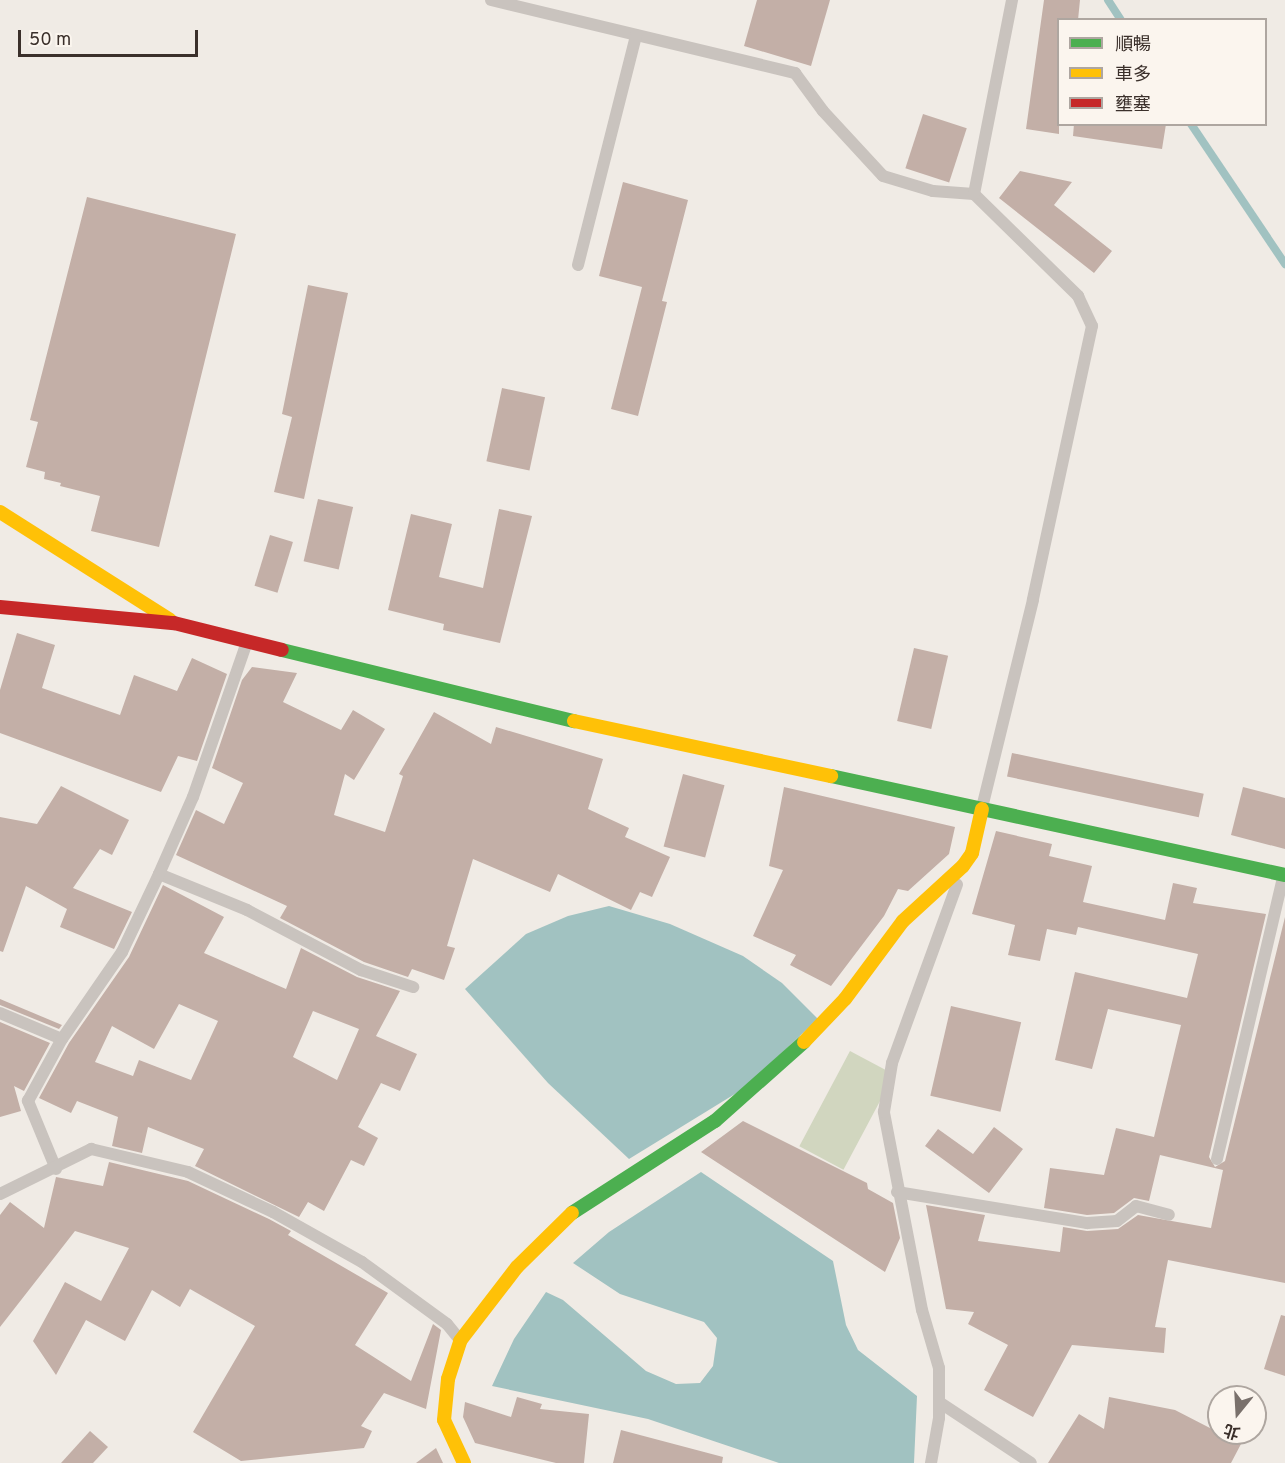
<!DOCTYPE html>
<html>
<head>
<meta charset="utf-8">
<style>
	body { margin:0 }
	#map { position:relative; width:1285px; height:1463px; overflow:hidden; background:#f0ebe5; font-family:Overpass,"Noto Sans TC",sans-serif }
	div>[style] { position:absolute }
	.green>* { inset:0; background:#d1d6bf; transform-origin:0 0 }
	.water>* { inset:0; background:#a1c2c1 }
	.stream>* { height:8px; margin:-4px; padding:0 4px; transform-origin:4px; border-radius:4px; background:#a1c2c1 }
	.building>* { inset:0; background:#c3afa7; transform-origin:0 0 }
	.lane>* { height:12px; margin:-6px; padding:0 6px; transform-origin:6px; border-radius:6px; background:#c9c3be }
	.fast>* { height:14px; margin:-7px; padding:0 7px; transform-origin:7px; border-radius:7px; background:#4caf50 }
	.slow>* { height:14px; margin:-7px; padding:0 7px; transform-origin:7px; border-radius:7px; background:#ffc107 }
	.jam>* { height:14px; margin:-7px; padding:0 7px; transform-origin:7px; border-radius:7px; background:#c62828 }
	span { translate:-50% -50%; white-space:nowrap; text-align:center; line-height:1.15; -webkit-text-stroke:5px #fbf5ee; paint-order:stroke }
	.legend { position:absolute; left:1057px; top:18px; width:210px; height:108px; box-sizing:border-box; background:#fbf5ee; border:2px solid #aea6a0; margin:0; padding:8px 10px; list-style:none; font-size:18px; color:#3b302b }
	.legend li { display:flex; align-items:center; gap:12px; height:30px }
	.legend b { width:30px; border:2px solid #aea6a0 }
	.north { position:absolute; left:1207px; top:1385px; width:60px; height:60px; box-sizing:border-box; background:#fbf5ee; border:2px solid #aea6a0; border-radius:50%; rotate:198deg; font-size:16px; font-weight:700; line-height:24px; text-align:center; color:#3b302b }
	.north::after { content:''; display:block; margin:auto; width:21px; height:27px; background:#7a716c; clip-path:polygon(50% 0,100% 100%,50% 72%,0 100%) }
	.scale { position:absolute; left:18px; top:30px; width:180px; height:27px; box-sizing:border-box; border:3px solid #3b302b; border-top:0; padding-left:8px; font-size:18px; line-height:21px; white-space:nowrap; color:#3b302b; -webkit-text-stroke:4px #fbf5ee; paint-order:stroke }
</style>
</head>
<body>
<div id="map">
	<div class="green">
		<div style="left:850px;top:1051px;width:50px;height:108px;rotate:28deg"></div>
	</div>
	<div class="water">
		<div style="clip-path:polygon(609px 906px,670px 924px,743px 956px,782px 983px,818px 1019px,743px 1089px,629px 1159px,548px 1083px,465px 989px,526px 934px,568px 916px)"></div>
		<div style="clip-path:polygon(701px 1172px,833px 1261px,846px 1325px,858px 1350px,917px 1396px,914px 1463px,779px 1463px,648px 1419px,492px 1386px,514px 1339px,546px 1292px,563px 1300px,646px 1371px,676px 1384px,700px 1383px,713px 1366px,717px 1338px,704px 1322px,620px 1294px,573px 1263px,609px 1232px)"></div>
	</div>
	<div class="stream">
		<div style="left:1108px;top:0;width:24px;rotate:57deg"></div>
		<div style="left:1191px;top:124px;width:169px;rotate:56.1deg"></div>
	</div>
	<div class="building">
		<div style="clip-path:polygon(757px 0,830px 0,811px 66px,744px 46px)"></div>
		<div style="clip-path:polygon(1044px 0,1080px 0,1078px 20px,1059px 20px,1059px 134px,1026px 129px)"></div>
		<div style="left:923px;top:114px;width:46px;height:57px;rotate:18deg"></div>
		<div style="clip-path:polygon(1074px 124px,1166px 124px,1162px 149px,1073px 136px)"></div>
		<div style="clip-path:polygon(1020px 171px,1072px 182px,1054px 205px,1112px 251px,1094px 273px,999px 198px)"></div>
		<div style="clip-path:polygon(623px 182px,688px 200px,662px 301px,667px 302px,638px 416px,611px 409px,642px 287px,599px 276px)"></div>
		<div style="clip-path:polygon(87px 197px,236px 234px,159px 547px,91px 531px,100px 496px,60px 486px,61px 483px,44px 479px,45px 472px,26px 467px,38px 422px,30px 420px)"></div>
		<div style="clip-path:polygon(308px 285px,348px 293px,304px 499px,274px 492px,292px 417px,282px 414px)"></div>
		<div style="left:502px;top:388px;width:44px;height:75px;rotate:12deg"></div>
		<div style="left:318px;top:499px;width:36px;height:64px;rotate:13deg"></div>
		<div style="clip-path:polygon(499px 509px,532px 516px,500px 643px,443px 630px,444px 624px,388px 610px,411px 514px,452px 524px,439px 577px,483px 588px)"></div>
		<div style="left:270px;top:535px;width:24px;height:53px;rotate:17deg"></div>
		<div style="clip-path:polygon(17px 633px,55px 645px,42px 688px,120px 715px,134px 675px,177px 691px,192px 658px,227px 674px,197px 761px,178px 756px,161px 792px,0 733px,0 690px)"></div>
		<div style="left:914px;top:648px;width:35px;height:75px;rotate:13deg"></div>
		<div style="clip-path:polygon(252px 667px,297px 673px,283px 702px,341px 730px,353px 710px,385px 729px,354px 780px,345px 774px,334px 815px,385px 832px,403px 776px,399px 774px,434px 712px,491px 744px,496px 727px,603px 759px,588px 809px,629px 828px,625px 837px,670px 857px,652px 897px,640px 892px,631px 910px,558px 874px,550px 892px,473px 859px,447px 946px,455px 948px,444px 980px,412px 969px,408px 977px,364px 962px,280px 918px,287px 906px,176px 855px,196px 810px,224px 824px,243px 783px,212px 768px,242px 680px)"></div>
		<div style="left:1012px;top:753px;width:196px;height:24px;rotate:12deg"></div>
		<div style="left:683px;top:774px;width:43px;height:75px;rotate:15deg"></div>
		<div style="clip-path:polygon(61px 786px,129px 820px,112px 855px,100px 849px,73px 888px,132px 912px,114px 949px,60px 927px,67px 909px,26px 886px,3px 952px,0 951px,0 817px,37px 824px)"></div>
		<div style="clip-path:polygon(784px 787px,955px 827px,949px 854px,908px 891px,898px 889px,884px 916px,831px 986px,790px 965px,796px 955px,753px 936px,783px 870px,769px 866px)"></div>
		<div style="clip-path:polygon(1243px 787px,1285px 798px,1285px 849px,1231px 835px)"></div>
		<div style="clip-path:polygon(996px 831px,1052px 844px,1049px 856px,1092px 866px,1083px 902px,1165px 920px,1173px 883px,1197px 888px,1193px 903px,1266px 914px,1209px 1157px,1215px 1167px,1225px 1161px,1285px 917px,1285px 1283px,1168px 1260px,1155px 1327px,1166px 1328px,1164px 1353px,1072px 1345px,1033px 1417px,984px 1390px,1008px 1345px,968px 1324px,974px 1312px,946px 1309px,926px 1205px,985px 1215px,978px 1241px,1060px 1252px,1063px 1227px,1087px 1231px,1118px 1229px,1138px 1215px,1211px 1228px,1223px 1170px,1160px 1155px,1149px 1201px,1134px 1198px,1114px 1213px,1087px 1215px,1044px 1208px,1050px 1168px,1104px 1175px,1116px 1128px,1154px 1137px,1181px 1025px,1108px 1009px,1092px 1069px,1055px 1060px,1075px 972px,1187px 998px,1198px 954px,1078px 927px,1076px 935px,1047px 929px,1040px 961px,1008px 955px,1015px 925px,972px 914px)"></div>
		<div style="clip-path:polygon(evenodd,163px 885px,224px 917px,204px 953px,286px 989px,301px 948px,357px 977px,400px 991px,376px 1036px,417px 1054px,400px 1091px,381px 1083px,358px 1127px,378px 1138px,364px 1166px,351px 1160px,324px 1211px,308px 1202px,299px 1217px,195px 1166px,204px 1149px,148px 1127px,142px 1153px,112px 1146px,118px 1117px,77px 1101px,71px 1113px,39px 1098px,69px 1043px,129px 957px,163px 885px,179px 1004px,218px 1021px,191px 1080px,139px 1060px,133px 1076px,95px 1062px,112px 1026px,154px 1049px,179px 1004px,163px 885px,313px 1011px,359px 1029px,337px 1080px,293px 1057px,313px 1011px)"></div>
		<div style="clip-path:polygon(0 999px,62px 1025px,59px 1029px,0 1005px)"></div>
		<div style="left:951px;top:1006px;width:72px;height:92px;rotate:13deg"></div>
		<div style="clip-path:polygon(0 1022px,50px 1043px,24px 1091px,14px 1086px,21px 1111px,0 1117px)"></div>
		<div style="clip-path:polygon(743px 1121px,867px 1183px,868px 1189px,893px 1203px,900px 1238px,885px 1272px,701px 1152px)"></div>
		<div style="clip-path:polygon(994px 1127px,1023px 1149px,989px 1193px,925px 1146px,938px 1129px,973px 1154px)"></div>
		<div style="clip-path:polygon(109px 1162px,188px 1181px,269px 1219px,291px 1231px,288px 1235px,388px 1293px,355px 1345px,411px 1381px,433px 1324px,441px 1330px,426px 1409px,384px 1393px,361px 1426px,372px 1431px,364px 1448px,241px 1461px,193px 1432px,255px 1326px,190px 1289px,180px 1307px,152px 1290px,125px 1341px,86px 1320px,56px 1375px,33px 1341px,65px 1282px,101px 1301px,129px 1248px,75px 1231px,0 1327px,0 1215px,10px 1202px,44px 1228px,56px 1177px,103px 1186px)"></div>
		<div style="clip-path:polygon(1281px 1315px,1285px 1316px,1285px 1376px,1264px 1369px)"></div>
		<div style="clip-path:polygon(517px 1397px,542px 1404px,540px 1409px,589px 1414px,584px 1463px,556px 1463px,475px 1443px,463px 1417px,465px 1402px,511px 1417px)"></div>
		<div style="clip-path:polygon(1109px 1397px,1175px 1410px,1241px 1444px,1231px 1463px,1048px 1463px,1079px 1414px,1104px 1429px)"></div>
		<div style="clip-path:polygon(621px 1430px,723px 1457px,722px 1463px,613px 1463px)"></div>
		<div style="clip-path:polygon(90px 1431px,108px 1447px,93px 1463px,61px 1463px)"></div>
		<div style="clip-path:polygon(436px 1448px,443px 1463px,416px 1463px)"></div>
	</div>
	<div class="lane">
		<div style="left:491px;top:0;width:313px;rotate:13.5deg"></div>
		<div style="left:795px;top:73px;width:47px;rotate:53.6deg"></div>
		<div style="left:823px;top:111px;width:88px;rotate:47.3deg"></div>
		<div style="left:883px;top:176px;width:52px;rotate:16.7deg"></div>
		<div style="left:933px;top:191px;width:41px;rotate:4.2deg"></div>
		<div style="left:974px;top:194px;width:146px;rotate:44.4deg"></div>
		<div style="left:1078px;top:296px;width:33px;rotate:65deg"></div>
		<div style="left:1092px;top:326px;width:280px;rotate:102.2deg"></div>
		<div style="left:1033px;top:600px;width:213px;rotate:103.8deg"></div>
		<div style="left:974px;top:194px;width:198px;rotate:-78.9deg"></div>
		<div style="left:578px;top:265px;width:237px;rotate:-75.8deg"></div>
		<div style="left:159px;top:874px;width:95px;rotate:22.2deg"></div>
		<div style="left:247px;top:910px;width:129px;rotate:27.8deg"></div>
		<div style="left:361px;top:970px;width:55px;rotate:18.1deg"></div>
		<div style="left:0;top:1013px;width:67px;rotate:22.8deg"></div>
		<div style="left:1217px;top:1159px;width:290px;rotate:-76.8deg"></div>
		<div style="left:56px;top:1169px;width:74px;rotate:-112.4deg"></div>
		<div style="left:28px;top:1101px;width:71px;rotate:-61.3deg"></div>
		<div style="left:62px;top:1039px;width:106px;rotate:-55.4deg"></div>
		<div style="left:122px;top:952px;width:86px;rotate:-64.6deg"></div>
		<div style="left:159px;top:874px;width:84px;rotate:-66.2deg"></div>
		<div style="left:193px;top:797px;width:164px;rotate:-70.8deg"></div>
		<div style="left:897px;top:1192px;width:193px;rotate:9.3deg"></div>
		<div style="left:1087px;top:1223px;width:30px;rotate:-4deg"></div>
		<div style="left:1117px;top:1221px;width:24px;rotate:-38deg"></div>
		<div style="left:1136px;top:1206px;width:34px;rotate:15deg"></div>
		<div style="left:0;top:1194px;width:102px;rotate:-26.3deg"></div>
		<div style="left:91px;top:1149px;width:100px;rotate:13.3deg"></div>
		<div style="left:188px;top:1172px;width:94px;rotate:25.2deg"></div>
		<div style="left:273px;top:1212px;width:102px;rotate:29.3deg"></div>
		<div style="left:362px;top:1262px;width:105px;rotate:36.1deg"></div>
		<div style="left:447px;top:1324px;width:21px;rotate:51deg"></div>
		<div style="left:939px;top:1402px;width:110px;rotate:33.5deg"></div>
		<div style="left:931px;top:1463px;width:46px;rotate:-79.9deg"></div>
		<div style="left:939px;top:1418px;width:50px;rotate:-90deg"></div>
		<div style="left:939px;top:1368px;width:60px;rotate:-106.3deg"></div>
		<div style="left:922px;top:1310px;width:202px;rotate:-100.9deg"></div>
		<div style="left:884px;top:1112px;width:50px;rotate:-80.7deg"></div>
		<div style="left:892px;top:1063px;width:190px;rotate:-70deg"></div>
	</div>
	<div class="fast">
		<div style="left:282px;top:650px;width:301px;rotate:13.7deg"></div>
		<div style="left:831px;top:776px;width:465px;rotate:12.3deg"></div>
		<div style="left:572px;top:1213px;width:170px;rotate:-32.8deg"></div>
		<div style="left:715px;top:1121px;width:119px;rotate:-41.6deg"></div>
	</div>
	<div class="slow">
		<div style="left:0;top:512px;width:201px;rotate:32.4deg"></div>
		<div style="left:574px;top:721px;width:263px;rotate:12.1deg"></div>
		<div style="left:804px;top:1042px;width:59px;rotate:-46.4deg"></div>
		<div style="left:845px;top:999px;width:97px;rotate:-53.4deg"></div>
		<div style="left:903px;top:921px;width:81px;rotate:-42.5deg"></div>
		<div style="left:963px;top:866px;width:16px;rotate:-55deg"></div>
		<div style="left:972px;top:853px;width:45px;rotate:-77.2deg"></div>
		<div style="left:464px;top:1463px;width:47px;rotate:-114.9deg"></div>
		<div style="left:444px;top:1420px;width:41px;rotate:-84.4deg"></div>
		<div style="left:448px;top:1379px;width:40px;rotate:-72deg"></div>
		<div style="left:460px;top:1341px;width:93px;rotate:-52.4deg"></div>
		<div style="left:517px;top:1267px;width:77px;rotate:-44.5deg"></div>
	</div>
	<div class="jam">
		<div style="left:0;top:607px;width:175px;rotate:5.3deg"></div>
		<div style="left:174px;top:623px;width:111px;rotate:14deg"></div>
	</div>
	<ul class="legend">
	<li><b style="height:8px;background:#4caf50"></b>順暢</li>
	<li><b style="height:8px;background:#ffc107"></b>車多</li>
	<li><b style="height:8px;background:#c62828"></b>壅塞</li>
	</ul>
	<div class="north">北</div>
	<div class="scale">50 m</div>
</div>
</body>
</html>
